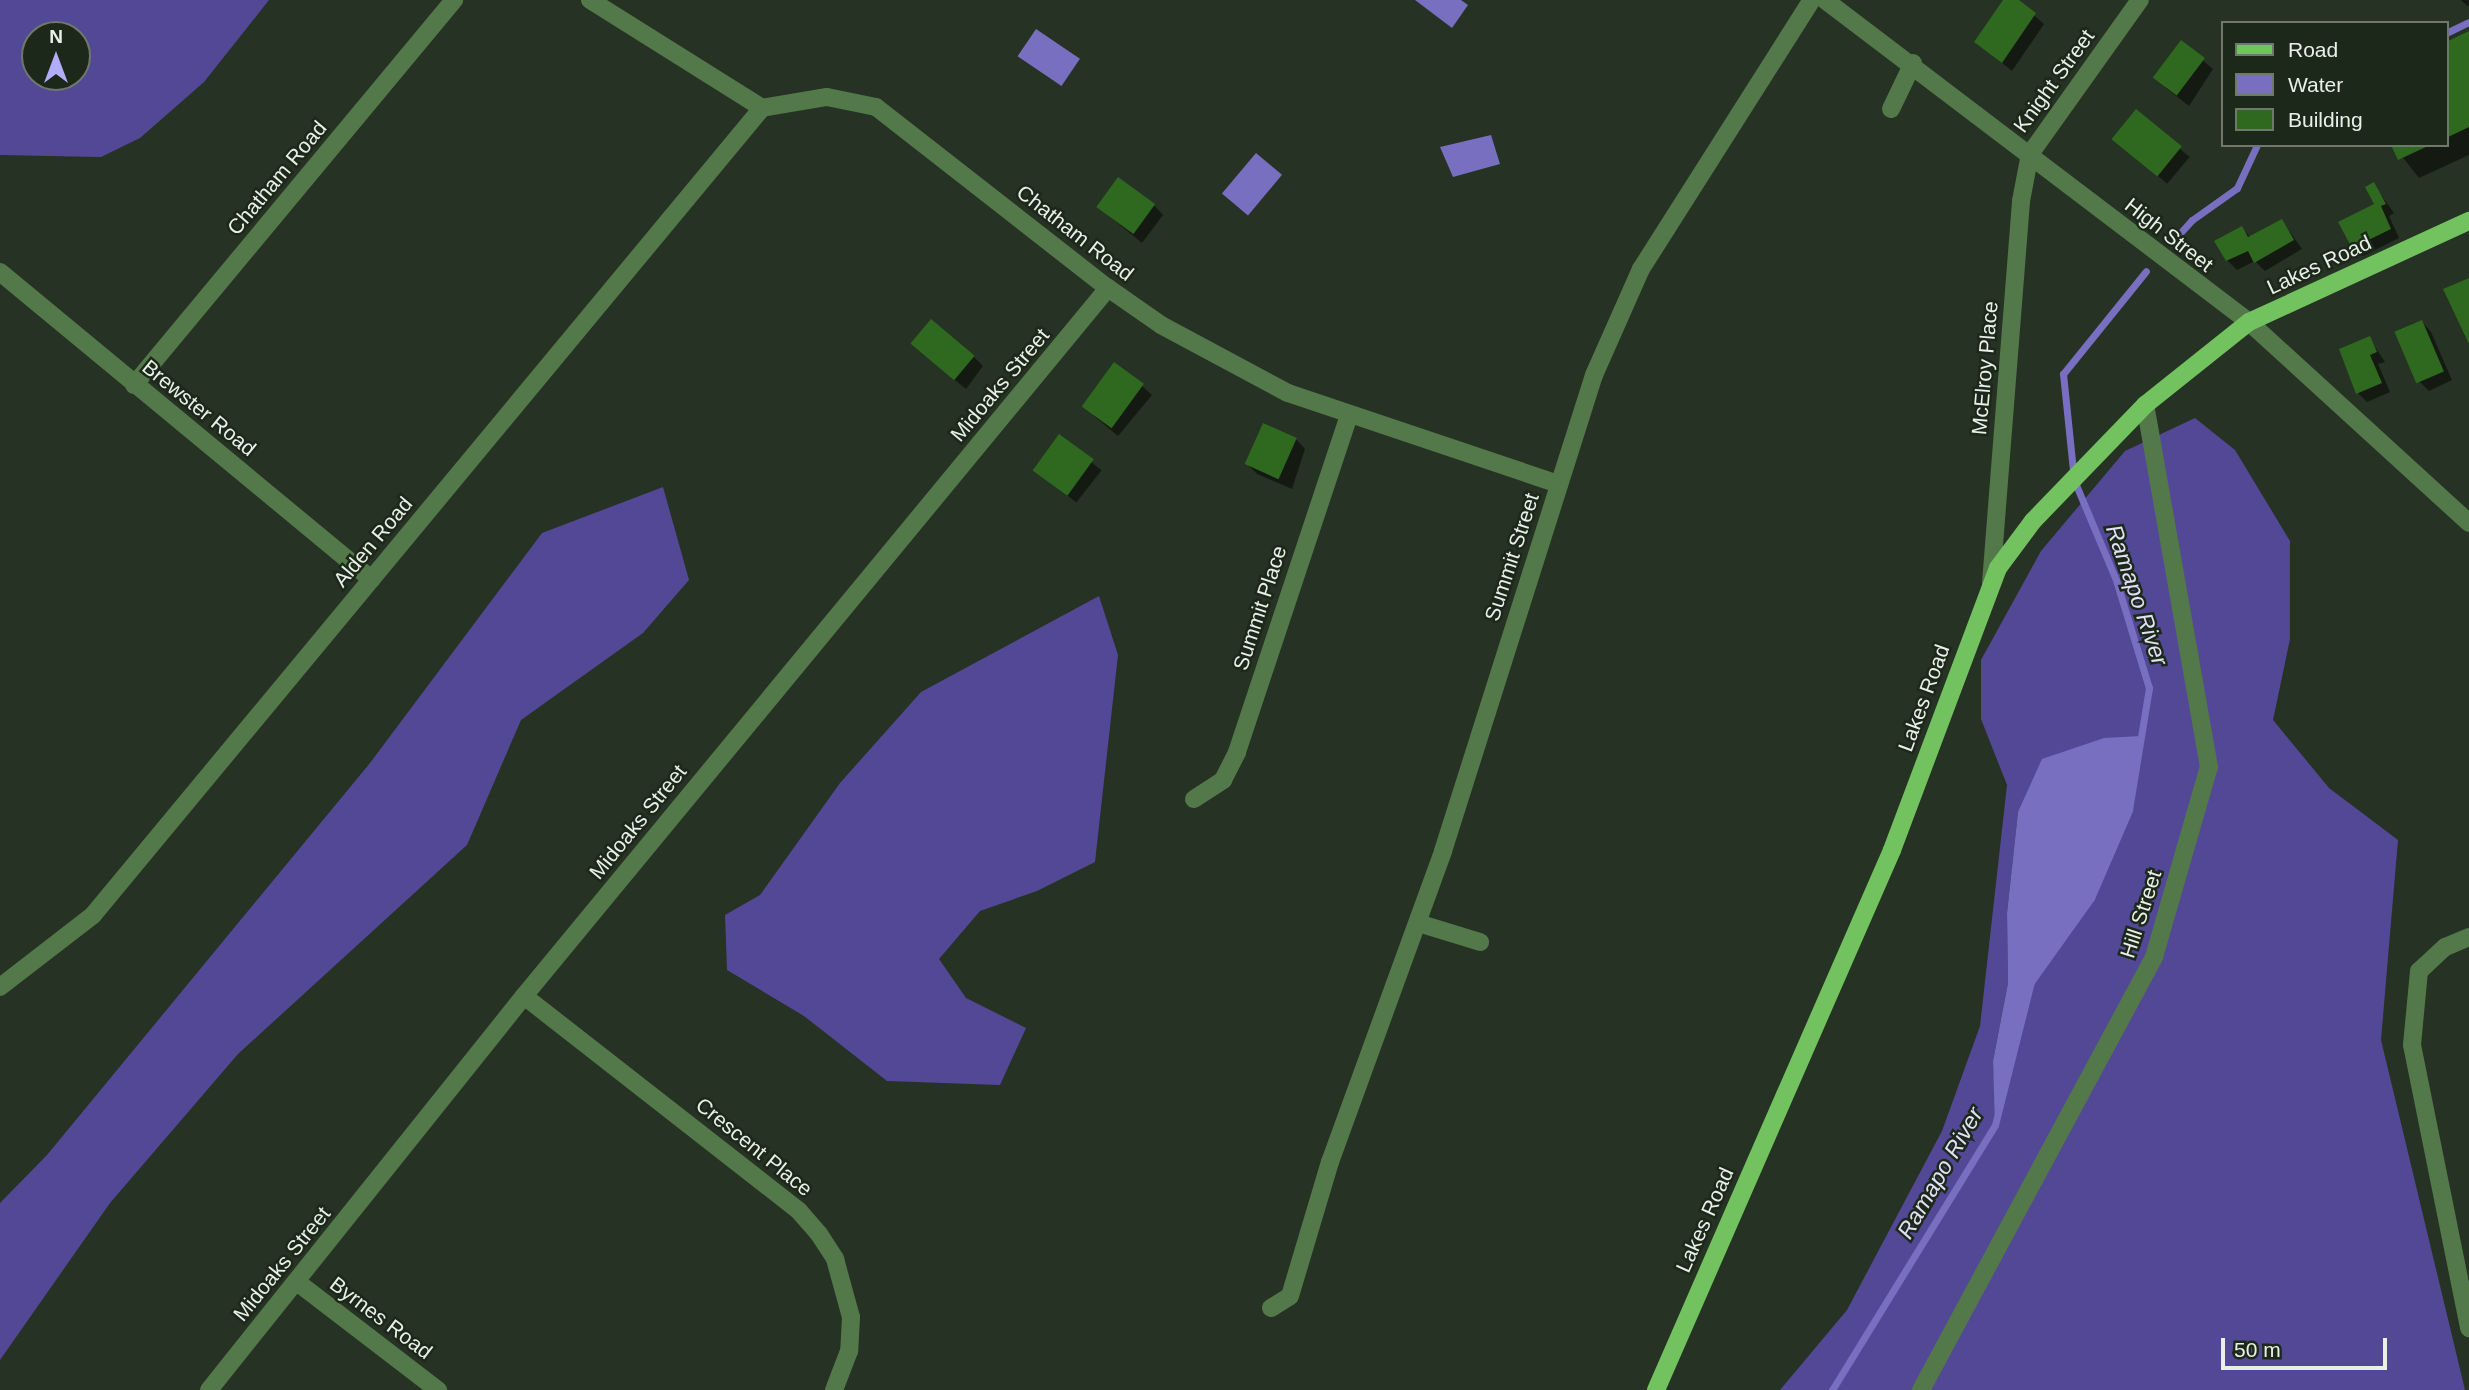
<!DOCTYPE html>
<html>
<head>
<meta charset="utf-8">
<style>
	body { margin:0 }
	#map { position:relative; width:2469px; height:1390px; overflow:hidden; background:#263223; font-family:Arial,sans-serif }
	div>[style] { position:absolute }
	.forest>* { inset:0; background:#534896 }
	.water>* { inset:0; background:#786fc1; transform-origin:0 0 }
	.shadow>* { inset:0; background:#0007; transform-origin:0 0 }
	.stream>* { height:7px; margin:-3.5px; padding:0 3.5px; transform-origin:3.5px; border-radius:3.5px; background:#786fc1 }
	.building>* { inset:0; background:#2f691f; transform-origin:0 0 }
	.minor>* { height:18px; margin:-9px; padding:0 9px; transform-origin:9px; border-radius:9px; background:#53784a }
	.major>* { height:18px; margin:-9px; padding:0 9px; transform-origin:9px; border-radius:9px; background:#72c25f }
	span { translate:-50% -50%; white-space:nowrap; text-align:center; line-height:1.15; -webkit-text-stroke:5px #1c2819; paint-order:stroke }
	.street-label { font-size:21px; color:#e9f1e7 }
	.water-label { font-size:23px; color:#e0e0f6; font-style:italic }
	.legend { position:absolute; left:2221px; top:21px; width:228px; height:126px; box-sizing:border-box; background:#1c2819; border:2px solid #6e786b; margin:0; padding:9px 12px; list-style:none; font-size:21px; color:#e9f1e7 }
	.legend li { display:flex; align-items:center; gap:14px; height:35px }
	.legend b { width:35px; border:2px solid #6e786b }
	.north { position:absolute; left:21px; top:21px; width:70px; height:70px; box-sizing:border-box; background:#1c2819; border:2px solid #6e786b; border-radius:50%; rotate:0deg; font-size:19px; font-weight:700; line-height:28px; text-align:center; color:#e9f1e7 }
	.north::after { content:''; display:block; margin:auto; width:24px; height:32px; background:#b2adf9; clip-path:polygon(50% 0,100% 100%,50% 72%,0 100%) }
	.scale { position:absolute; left:2221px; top:1338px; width:166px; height:32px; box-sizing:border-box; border:4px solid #e9f1e7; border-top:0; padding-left:9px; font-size:21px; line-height:24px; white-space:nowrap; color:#e9f1e7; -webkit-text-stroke:5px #1c2819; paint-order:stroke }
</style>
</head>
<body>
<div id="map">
	<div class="forest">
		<div style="clip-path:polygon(evenodd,0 0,269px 0,204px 82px,140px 138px,101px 157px,0 155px,0 0,77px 35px,77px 77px,35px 77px,35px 35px,77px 35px)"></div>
		<div style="clip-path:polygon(evenodd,2195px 418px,2235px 450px,2290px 541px,2290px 639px,2273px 720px,2329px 788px,2398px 840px,2381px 1040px,2465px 1390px,1780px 1390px,1847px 1310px,1942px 1131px,1980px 1026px,2007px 785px,1981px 719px,1981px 660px,2041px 551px,2125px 451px,2195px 418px,2140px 736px,2129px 810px,2092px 898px,2031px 982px,1996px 1122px,1993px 1061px,2008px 983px,2007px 913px,2018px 812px,2140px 736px)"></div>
		<div style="clip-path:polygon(663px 487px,689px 580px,643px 633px,521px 720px,467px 845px,238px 1054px,110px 1203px,0 1360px,0 1203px,47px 1155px,370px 763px,542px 533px)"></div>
		<div style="clip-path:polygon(1099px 596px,1118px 655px,1095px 862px,1037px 891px,980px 911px,939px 959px,966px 998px,1026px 1028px,1000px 1085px,887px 1081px,804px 1016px,727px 970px,725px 915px,760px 895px,840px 783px,921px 692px)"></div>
	</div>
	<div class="water">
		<div style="clip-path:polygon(1415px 0,1461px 0,1468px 5px,1452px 28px)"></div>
		<div style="left:1036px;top:29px;width:53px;height:33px;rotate:34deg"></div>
		<div style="clip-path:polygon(1491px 135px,1500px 164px,1453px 177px,1440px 147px)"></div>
		<div style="left:1256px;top:153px;width:34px;height:53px;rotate:40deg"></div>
		<div style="clip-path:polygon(2141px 736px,2129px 810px,2091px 898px,2031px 982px,1995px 1125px,1993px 1061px,2008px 983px,2007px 913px,2018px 812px,2042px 759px,2104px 738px)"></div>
	</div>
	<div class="shadow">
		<div style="clip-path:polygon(2005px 0,2016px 0,2044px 24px,2012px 71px,1976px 42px)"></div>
		<div style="clip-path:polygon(2461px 0,2469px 0,2469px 5px,2467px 6px)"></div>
		<div style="clip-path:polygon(2469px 33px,2469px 155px,2419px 178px,2393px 145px,2446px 145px,2446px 44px)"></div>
		<div style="clip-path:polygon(2181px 42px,2213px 69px,2189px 106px,2166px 88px)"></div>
		<div style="left:2136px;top:112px;width:70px;height:35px;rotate:40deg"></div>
		<div style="clip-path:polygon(2374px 185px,2394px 213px,2389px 216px,2399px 238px,2363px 256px,2353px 247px,2376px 204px)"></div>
		<div style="clip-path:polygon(1154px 205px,1163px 215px,1142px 243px,1098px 207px)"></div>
		<div style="clip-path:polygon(2282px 221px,2302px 249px,2265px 271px,2255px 261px,2237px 270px,2227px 260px,2242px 228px,2251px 238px)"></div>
		<div style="clip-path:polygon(2422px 322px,2431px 332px,2452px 380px,2429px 391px,2419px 381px)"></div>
		<div style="clip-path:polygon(2369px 338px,2385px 362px,2378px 364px,2390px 392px,2367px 402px,2358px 393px)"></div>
		<div style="clip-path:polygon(923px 354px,974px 357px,983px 366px,966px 389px)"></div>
		<div style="clip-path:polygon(1142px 386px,1152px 395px,1118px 436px,1093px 415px)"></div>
		<div style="left:1059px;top:437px;width:54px;height:41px;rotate:38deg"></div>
		<div style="clip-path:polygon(1296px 439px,1305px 449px,1292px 489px,1257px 474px,1248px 465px)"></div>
	</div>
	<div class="stream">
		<div style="left:2446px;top:33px;width:25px;rotate:-26deg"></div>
		<div style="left:2173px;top:241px;width:28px;rotate:-48deg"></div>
		<div style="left:2192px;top:220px;width:55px;rotate:-35.4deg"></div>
		<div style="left:2237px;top:188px;width:47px;rotate:-65.1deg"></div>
		<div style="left:1832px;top:1390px;width:311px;rotate:-58.4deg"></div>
		<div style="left:1995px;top:1125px;width:147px;rotate:-75.9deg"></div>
		<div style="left:2031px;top:982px;width:103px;rotate:-54.5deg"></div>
		<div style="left:2091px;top:898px;width:96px;rotate:-66.6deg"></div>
		<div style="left:2129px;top:810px;width:124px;rotate:-80.7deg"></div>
		<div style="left:2149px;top:688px;width:113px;rotate:-107deg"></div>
		<div style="left:2116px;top:580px;width:108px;rotate:-112.8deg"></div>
		<div style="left:2074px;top:480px;width:107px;rotate:-95.9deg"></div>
		<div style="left:2063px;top:374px;width:132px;rotate:-51.1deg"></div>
	</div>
	<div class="building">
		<div style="clip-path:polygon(2003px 0,2019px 0,2036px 13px,2002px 63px,1974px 42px)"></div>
		<div style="clip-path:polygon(2469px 31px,2469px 127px,2446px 138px,2446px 42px)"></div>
		<div style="left:2181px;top:40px;width:30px;height:47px;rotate:37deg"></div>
		<div style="left:2136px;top:109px;width:59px;height:39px;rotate:39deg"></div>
		<div style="clip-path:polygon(2391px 145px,2430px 145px,2398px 160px)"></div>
		<div style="left:1118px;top:177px;width:46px;height:37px;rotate:36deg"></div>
		<div style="clip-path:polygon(2374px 182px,2386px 204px,2381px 206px,2391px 229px,2352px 248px,2338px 222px,2374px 204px,2365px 187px)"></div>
		<div style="clip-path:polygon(2282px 219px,2294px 240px,2254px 263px,2248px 251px,2226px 261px,2214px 241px,2242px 226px,2248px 237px)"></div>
		<div style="clip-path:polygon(2469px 278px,2469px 344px,2443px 289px)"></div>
		<div style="left:931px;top:319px;width:57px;height:32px;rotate:40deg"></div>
		<div style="left:2422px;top:320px;width:56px;height:30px;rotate:67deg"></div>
		<div style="clip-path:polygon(2370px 336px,2377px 352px,2370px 355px,2382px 383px,2356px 394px,2339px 349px)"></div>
		<div style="left:1114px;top:362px;width:37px;height:55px;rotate:36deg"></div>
		<div style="left:1263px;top:423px;width:37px;height:45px;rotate:24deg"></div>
		<div style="left:1059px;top:434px;width:43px;height:45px;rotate:36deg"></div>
	</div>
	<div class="minor">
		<div style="left:590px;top:0;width:203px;rotate:32.1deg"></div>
		<div style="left:762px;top:108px;width:66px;rotate:-9.6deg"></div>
		<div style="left:827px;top:97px;width:50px;rotate:11.5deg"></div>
		<div style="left:876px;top:107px;width:294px;rotate:38deg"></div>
		<div style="left:1108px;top:288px;width:65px;rotate:34.9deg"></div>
		<div style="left:1161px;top:325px;width:144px;rotate:28.2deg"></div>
		<div style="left:1288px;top:393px;width:286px;rotate:18.6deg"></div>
		<div style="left:1825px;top:0;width:532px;rotate:37.21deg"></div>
		<div style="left:2249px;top:322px;width:298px;rotate:42.4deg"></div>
		<div style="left:1891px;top:109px;width:51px;rotate:-64.4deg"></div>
		<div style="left:0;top:272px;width:482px;rotate:39.6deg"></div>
		<div style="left:134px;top:385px;width:501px;rotate:-50.27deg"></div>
		<div style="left:1991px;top:583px;width:383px;rotate:-85.5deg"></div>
		<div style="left:2021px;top:201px;width:48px;rotate:-79.2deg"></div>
		<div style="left:2030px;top:154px;width:189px;rotate:-54.5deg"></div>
		<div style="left:1194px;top:799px;width:35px;rotate:-33deg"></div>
		<div style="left:1223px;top:780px;width:31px;rotate:-63deg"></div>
		<div style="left:1237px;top:752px;width:354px;rotate:-71.6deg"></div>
		<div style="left:1418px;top:923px;width:65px;rotate:17deg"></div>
		<div style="left:2469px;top:937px;width:26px;rotate:157deg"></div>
		<div style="left:2445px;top:947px;width:35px;rotate:137deg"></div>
		<div style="left:2419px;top:971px;width:74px;rotate:95.4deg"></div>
		<div style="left:2412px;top:1045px;width:289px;rotate:78.6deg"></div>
		<div style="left:0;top:987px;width:118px;rotate:-37.7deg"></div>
		<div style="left:93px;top:915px;width:1048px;rotate:-50.34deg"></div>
		<div style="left:524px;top:996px;width:349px;rotate:38deg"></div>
		<div style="left:799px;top:1211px;width:30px;rotate:49deg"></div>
		<div style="left:819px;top:1234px;width:30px;rotate:57deg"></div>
		<div style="left:835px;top:1259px;width:60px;rotate:74.6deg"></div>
		<div style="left:851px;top:1317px;width:34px;rotate:93deg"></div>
		<div style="left:849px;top:1351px;width:42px;rotate:111deg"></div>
		<div style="left:297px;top:1282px;width:178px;rotate:37.5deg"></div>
		<div style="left:1271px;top:1308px;width:22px;rotate:-32deg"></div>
		<div style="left:1290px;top:1296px;width:140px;rotate:-73.4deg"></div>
		<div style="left:1330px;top:1162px;width:331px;rotate:-70deg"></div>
		<div style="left:1443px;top:851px;width:499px;rotate:-72.4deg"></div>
		<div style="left:1594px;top:375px;width:116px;rotate:-66.1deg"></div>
		<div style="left:1641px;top:269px;width:319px;rotate:-57.6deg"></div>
		<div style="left:209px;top:1390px;width:504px;rotate:-51.36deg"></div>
		<div style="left:524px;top:996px;width:918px;rotate:-50.48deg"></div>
		<div style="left:1921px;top:1390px;width:492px;rotate:-61.7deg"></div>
		<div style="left:2154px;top:957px;width:198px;rotate:-73.9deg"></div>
		<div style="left:2209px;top:767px;width:368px;rotate:-100deg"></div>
	</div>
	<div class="major">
		<div style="left:1656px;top:1390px;width:589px;rotate:-66.39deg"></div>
		<div style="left:1892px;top:850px;width:301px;rotate:-69.4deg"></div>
		<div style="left:1998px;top:568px;width:59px;rotate:-53.3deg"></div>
		<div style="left:2033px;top:521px;width:161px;rotate:-46deg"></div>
		<div style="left:2145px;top:405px;width:133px;rotate:-38.6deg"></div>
		<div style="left:2249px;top:322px;width:242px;rotate:-24.7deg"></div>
	</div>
	<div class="street-label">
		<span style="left:2054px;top:81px;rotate:-54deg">Knight Street</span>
		<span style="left:277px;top:178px;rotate:-50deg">Chatham Road</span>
		<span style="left:1075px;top:233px;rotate:38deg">Chatham Road</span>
		<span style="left:2169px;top:235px;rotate:38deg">High Street</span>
		<span style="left:2319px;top:265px;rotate:-25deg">Lakes Road</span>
		<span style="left:1985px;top:368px;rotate:-85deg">McElroy Place</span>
		<span style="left:1000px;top:385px;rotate:-50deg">Midoaks Street</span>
		<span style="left:199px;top:408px;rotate:39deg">Brewster Road</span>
		<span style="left:373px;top:542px;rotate:-50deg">Alden Road</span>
		<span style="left:1512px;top:557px;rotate:-72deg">Summit Street</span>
		<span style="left:1260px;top:608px;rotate:-72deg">Summit Place</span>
		<span style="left:1924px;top:698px;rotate:-70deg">Lakes Road</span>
		<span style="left:638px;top:822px;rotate:-51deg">Midoaks Street</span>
		<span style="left:2141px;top:914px;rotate:-72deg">Hill Street</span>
		<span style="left:754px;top:1147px;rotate:39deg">Crescent Place</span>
		<span style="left:1705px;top:1220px;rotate:-66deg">Lakes Road</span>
		<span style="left:282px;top:1264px;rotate:-51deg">Midoaks Street</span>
		<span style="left:381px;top:1318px;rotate:37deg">Byrnes Road</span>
	</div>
	<div class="water-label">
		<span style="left:2137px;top:595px;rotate:71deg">Ramapo River</span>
		<span style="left:1940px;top:1173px;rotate:-60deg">Ramapo River</span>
	</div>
	<ul class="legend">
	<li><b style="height:9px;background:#72c25f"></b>Road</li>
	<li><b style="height:19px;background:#786fc1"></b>Water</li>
	<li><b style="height:19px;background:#2f691f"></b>Building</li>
	</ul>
	<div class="north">N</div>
	<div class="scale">50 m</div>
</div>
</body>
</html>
